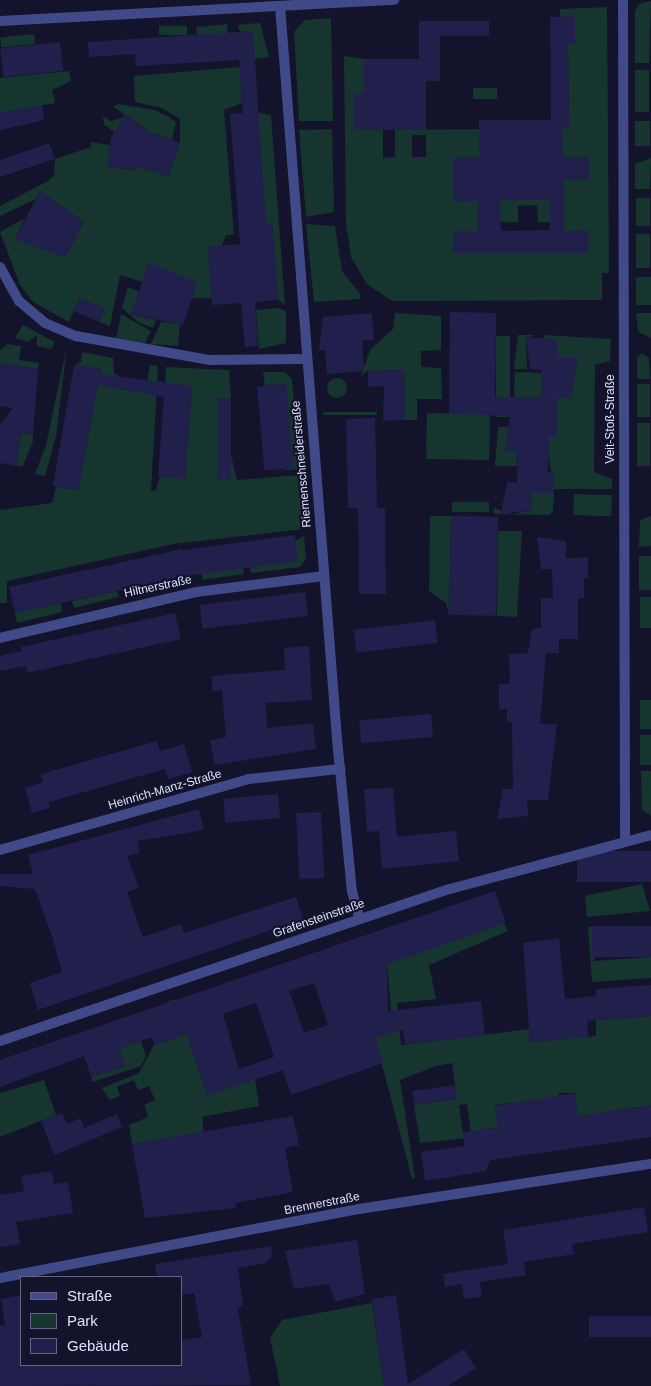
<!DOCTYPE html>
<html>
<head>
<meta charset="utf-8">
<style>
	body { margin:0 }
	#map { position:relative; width:651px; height:1386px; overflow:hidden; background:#13132c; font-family:Arial,sans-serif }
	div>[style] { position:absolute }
	.green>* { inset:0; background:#16352f; transform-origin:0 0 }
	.round { border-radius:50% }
	.building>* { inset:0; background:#21204c; transform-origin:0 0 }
	.street>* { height:10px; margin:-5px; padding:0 5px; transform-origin:5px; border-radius:5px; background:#404a88 }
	span { translate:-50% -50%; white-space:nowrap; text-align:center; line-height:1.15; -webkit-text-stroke:4.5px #13132c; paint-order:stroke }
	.street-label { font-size:12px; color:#dfe1fe }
	.legend { position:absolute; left:20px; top:1276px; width:162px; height:90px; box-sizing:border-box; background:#13132c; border:1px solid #656580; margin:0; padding:6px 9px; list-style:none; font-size:15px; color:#dfe1fe }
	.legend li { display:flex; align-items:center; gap:10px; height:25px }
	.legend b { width:25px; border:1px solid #656580 }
</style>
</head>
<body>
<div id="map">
	<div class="green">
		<div style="clip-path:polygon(651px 1px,649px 63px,635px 63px,635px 11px,639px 4px)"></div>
		<div style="clip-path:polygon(evenodd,607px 7px,609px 273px,602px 273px,602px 300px,392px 301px,367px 284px,351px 257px,346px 224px,344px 56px,364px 59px,364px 94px,354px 95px,354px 130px,383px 130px,383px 158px,395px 157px,395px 130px,479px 129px,479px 157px,453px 158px,453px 201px,477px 201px,477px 231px,453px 231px,454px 253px,588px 253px,588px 231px,564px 231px,562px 129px,569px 128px,568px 44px,574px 16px,560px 17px,560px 9px,607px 7px,412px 135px,426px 135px,426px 157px,412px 157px,412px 135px)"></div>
		<div style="clip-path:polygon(331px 18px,333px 121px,299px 121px,294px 32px,305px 20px)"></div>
		<div style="clip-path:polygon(260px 23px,269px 57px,254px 59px,237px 25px)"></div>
		<div style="left:227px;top:24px;width:9px;height:31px;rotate:84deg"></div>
		<div style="left:187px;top:26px;width:9px;height:28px;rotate:90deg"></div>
		<div style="left:34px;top:34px;width:10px;height:34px;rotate:84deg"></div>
		<div style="clip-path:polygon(240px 67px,242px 103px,224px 110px,234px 235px,226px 235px,222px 246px,208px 247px,212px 298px,192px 298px,196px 287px,149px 263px,142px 282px,120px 275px,110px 326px,99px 322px,105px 309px,79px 298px,69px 322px,33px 302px,20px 285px,0 232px,25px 218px,15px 239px,65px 257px,84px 222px,40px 191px,36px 199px,0 216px,0 206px,48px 181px,54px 175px,55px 159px,91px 147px,90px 142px,110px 145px,108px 167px,135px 170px,137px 166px,168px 177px,180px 143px,180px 119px,162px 108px,135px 102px,134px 76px)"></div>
		<div style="left:635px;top:70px;width:14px;height:42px"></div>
		<div style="clip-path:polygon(69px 71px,71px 81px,52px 90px,55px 103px,0 113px,0 78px)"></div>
		<div style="left:473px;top:88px;width:24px;height:11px"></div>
		<div style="clip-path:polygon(118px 104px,155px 110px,169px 117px,176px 122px,172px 140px,149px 132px,126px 114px,115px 132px,104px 125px,103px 116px,111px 121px,122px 118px,124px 114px,113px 107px)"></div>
		<div style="clip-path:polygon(257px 112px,271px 115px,285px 305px,278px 300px,272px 224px,266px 224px)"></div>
		<div style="left:635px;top:121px;width:15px;height:25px"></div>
		<div style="clip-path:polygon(332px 129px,334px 212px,306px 217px,299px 130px)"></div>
		<div style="clip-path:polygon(651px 158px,650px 189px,635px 189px,635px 164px)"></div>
		<div style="left:636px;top:198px;width:14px;height:28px"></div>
		<div style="clip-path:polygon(492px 200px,550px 200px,550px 222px,538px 222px,537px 205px,518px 206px,518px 222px,500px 222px)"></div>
		<div style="clip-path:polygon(306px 224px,335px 226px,342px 271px,361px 295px,359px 299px,314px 302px)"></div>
		<div style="left:636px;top:234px;width:14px;height:34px"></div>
		<div style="left:636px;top:277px;width:15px;height:28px"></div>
		<div style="clip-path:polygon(128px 287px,139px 291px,131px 314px,156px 320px,153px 328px,138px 322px,122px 308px)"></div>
		<div style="clip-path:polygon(278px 308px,286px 311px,286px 343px,259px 349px,256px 310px)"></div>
		<div style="clip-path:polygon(395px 313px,441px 316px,441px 350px,421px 351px,421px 367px,441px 368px,442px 399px,417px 399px,417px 420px,405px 420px,404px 370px,368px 371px,361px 376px,370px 350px,393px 329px)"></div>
		<div style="clip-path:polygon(636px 313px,651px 313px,651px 338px,638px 332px)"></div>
		<div style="clip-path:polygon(121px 314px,151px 331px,145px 343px,116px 339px)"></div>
		<div style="clip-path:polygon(161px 322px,180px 324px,178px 346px,151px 344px)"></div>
		<div style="clip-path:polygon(23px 325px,55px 342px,51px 349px,37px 346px,37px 335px,28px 342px,15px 338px)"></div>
		<div style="clip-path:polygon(518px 335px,535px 335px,526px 338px,527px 369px,514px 369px)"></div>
		<div style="clip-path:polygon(544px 335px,611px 339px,610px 361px,595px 365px,594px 472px,612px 479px,612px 489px,554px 489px,548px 453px,538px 437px,557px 437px,551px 398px,570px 398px,578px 358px,557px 358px,557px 339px,544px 339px)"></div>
		<div style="left:496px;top:336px;width:14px;height:81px"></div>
		<div style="clip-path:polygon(8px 344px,21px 346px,19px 360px,39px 363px,38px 369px,0 363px,0 350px)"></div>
		<div style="clip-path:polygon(67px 346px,56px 436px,45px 476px,35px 474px,46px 445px)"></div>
		<div style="clip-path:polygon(82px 352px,113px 358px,114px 373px,120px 377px,118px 389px,145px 393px,150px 365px,158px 366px,151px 491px,156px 490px,160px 477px,185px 478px,192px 386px,165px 384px,166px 367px,229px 370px,231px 398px,217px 398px,237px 480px,299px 475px,304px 529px,173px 544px,7px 581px,7px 603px,0 603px,0 510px,52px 503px,56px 487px,78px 490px,101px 369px,74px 365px,81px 362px)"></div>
		<div style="clip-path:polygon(642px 353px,649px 358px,650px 379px,637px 379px,637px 357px)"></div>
		<div style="clip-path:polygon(263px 372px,285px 372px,292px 379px,299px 469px,278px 471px,292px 467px,286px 384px,265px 386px)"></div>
		<div style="left:515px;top:372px;width:27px;height:25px;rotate:2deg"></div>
		<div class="round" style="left:327px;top:378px;width:20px;height:20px"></div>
		<div style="left:637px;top:384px;width:13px;height:33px"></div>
		<div style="left:323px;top:412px;width:54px;height:3px"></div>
		<div style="left:427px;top:413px;width:63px;height:46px;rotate:1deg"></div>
		<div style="left:637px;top:423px;width:13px;height:43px"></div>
		<div style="clip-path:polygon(498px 427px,510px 427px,505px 452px,518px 452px,517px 466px,495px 466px)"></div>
		<div style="clip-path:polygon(21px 433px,33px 435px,33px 441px,23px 466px,16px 466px)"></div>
		<div style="clip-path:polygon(532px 493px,554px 493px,553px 511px,549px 515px,494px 514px,494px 508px,512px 514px,532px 510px)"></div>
		<div style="left:574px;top:494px;width:38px;height:21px;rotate:2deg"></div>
		<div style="left:452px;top:502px;width:37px;height:10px"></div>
		<div style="clip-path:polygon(430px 516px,451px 516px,449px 615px,446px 603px,429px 591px)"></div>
		<div style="clip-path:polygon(651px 516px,651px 546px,639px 547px,640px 520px)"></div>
		<div style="clip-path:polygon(498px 531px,522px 531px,517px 617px,497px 616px)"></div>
		<div style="clip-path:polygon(304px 536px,306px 558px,300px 567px,251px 573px,250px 566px)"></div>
		<div style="clip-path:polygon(181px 549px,186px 575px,175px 578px,176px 586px,127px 595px,126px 589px,174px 578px,169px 552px)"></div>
		<div style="left:639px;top:556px;width:12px;height:34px"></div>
		<div style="left:243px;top:567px;width:7px;height:42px;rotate:82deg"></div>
		<div style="clip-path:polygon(117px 591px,119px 597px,74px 608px,72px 601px)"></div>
		<div style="left:651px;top:597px;width:31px;height:11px;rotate:90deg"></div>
		<div style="clip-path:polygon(61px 603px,62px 612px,17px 623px,15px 613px)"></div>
		<div style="left:640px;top:700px;width:11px;height:29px"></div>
		<div style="left:651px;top:735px;width:30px;height:11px;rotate:90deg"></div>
		<div style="clip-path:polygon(641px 771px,651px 771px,651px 816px,642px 810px)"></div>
		<div style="clip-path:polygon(642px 884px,650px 911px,587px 917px,585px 896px)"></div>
		<div style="clip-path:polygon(evenodd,504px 923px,508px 931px,429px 965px,436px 999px,397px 1003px,401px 1045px,529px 1029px,530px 1042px,596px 1036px,596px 989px,598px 1020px,651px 1016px,651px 1105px,568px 1118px,567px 1100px,576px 1099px,575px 1093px,559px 1093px,560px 1119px,515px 1125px,512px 1103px,495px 1105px,498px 1128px,485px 1129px,486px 1136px,420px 1143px,414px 1105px,457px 1099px,452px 1063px,436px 1066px,400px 1080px,415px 1178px,412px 1179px,375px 1038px,393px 1032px,387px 964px,504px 923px,467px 1104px,471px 1132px,463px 1133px,459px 1105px,467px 1104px)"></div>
		<div style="clip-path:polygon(598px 926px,592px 931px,594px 961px,651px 957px,651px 978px,592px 982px,588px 927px)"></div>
		<div style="clip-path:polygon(176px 999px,188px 1038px,255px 1079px,259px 1106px,202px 1117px,204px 1132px,132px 1144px,129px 1125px,148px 1117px,144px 1105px,155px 1100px,149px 1086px,138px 1090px,134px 1080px,117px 1087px,120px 1096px,110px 1100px,102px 1088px,139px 1073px,154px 1045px,178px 1037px,167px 1002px)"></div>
		<div style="clip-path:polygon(141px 1041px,146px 1056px,141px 1066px,93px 1082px,91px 1077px,125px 1066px,119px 1048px)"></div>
		<div style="clip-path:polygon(44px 1080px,56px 1115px,0 1137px,0 1093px)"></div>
		<div style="clip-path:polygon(372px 1303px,384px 1386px,280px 1386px,270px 1338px,282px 1320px)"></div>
	</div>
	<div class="building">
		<div style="clip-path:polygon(evenodd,575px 16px,575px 44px,568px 44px,569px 128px,562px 129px,563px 157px,589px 157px,589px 180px,564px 180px,564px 231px,588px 230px,589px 253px,453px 253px,453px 231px,477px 231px,477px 201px,453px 202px,453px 158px,479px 157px,479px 120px,551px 120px,550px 17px,575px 16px,500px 200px,550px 200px,550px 230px,501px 231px,500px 200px)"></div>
		<div style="clip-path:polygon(419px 21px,489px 21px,489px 36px,440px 36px,440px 81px,426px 81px,426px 130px,354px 130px,354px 94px,364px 94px,364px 59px,419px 59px)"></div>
		<div style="clip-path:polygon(253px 31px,266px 224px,272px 223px,278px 300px,255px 302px,258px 346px,245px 347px,241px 303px,212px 305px,208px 247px,240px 244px,230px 114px,243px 113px,239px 60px,136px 66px,135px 54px,89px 57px,88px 42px)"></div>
		<div style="left:60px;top:42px;width:29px;height:60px;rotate:84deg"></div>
		<div style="clip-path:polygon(42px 105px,44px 120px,0 130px,0 113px)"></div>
		<div style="clip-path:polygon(125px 114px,149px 132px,180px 143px,168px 177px,137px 166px,136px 170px,108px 167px,111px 138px)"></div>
		<div style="clip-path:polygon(49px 143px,55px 159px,0 177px,0 160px)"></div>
		<div style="clip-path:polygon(40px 191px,84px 222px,65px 257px,15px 239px)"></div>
		<div style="clip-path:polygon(149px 262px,197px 283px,183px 325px,131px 314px)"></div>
		<div style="left:79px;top:298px;width:28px;height:14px;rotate:23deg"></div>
		<div style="clip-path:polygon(450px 312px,496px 313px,495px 397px,541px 397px,542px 370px,530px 369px,526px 337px,557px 339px,557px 358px,578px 358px,570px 398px,557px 398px,557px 437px,549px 437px,548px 472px,554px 472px,554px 493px,532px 493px,532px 510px,501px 514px,507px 482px,517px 483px,518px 452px,505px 452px,510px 416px,449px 414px)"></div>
		<div style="clip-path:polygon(372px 313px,374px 340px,362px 340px,364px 371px,327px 374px,325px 350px,319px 351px,323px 317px)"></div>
		<div style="clip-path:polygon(0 363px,38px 369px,33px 435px,21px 433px,16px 466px,0 463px,0 425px,13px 408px,0 406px)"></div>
		<div style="clip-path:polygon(74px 365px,101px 369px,100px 374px,192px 386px,185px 479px,158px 477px,164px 397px,98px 385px,78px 490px,53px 486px)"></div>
		<div style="clip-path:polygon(404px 370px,405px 420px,383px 421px,384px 386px,368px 387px,368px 371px)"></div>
		<div style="left:286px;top:384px;width:84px;height:29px;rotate:85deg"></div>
		<div style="left:217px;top:398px;width:14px;height:81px"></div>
		<div style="clip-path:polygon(375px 418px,377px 508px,385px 508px,386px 594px,359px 594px,358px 508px,348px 508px,346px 419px)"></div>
		<div style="left:451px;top:516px;width:47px;height:99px;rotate:1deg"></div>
		<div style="clip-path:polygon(295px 535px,298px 561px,186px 576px,15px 613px,9px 587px,169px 552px)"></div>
		<div style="clip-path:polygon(537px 537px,566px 541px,566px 558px,588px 557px,588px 578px,584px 578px,584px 598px,578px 598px,578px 639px,559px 639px,559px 653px,546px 653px,540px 724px,557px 724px,548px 800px,527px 800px,528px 816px,497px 819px,503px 789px,513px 789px,512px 722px,507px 722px,507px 709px,499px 709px,499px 684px,510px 684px,509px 654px,528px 653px,532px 629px,541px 628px,541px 598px,553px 598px,552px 569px,541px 569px)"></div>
		<div style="left:305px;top:592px;width:24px;height:106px;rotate:83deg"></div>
		<div style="clip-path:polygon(175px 613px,181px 639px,27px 673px,26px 666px,0 671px,0 656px,22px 651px,21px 647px)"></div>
		<div style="left:435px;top:620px;width:23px;height:82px;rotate:83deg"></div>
		<div style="clip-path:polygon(309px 646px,312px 700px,266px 703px,267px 728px,313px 723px,316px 749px,215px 765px,210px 741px,226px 737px,222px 690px,213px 691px,211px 676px,285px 670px,284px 648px)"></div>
		<div style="left:431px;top:714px;width:23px;height:72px;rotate:85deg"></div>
		<div style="clip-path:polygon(157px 741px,160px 751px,184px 744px,192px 772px,168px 779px,165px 769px,49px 802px,50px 808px,32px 813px,25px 788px,43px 782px,41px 774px)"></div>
		<div style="clip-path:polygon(393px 788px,397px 837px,456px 831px,459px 861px,382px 869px,379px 831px,367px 832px,364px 789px)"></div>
		<div style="left:278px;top:794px;width:24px;height:55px;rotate:85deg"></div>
		<div style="clip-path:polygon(199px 809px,204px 830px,138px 841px,139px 853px,127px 856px,139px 888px,127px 892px,143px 937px,181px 924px,184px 933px,296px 897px,303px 919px,38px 1010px,30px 983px,62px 972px,53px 939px,35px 889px,0 886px,0 874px,33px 874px,28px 855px)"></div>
		<div style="left:321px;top:812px;width:66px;height:25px;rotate:87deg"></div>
		<div style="left:651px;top:851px;width:31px;height:74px;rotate:90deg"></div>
		<div style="clip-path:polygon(evenodd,495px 891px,506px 923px,387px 964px,388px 1011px,481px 1001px,485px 1036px,405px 1044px,403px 1030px,375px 1038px,383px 1063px,291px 1095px,283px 1070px,207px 1096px,186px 1034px,154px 1045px,152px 1037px,119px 1048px,125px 1066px,91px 1077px,84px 1056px,0 1087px,0 1060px,495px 891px,314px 983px,328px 1025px,304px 1033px,289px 991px,314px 983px,495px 891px,256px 1003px,274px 1057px,239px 1069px,223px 1014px,256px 1003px)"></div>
		<div style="left:651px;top:926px;width:31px;height:59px;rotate:90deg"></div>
		<div style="clip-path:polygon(559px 938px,565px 999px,596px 996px,596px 989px,651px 985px,651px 1016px,587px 1021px,588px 1037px,530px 1042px,523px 943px)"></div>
		<div style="left:455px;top:1085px;width:14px;height:43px;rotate:82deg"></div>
		<div style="clip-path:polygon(575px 1093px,578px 1116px,651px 1105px,651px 1137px,490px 1160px,486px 1171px,425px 1181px,421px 1152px,465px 1146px,463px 1132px,498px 1128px,495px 1106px)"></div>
		<div style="clip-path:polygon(62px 1113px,67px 1124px,81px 1118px,84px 1128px,117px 1114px,122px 1127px,54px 1155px,41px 1121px)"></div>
		<div style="clip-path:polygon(293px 1116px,299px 1145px,285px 1148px,293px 1192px,235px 1203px,236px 1208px,145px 1218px,132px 1144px)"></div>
		<div style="clip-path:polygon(52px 1171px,54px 1184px,68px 1182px,73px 1213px,16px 1222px,20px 1244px,0 1247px,0 1195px,24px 1191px,21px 1176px)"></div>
		<div style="clip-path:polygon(644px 1207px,648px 1232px,572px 1244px,574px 1254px,524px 1262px,526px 1275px,480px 1282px,482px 1297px,464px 1299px,462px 1284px,445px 1287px,443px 1274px,508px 1264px,503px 1230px)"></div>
		<div style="clip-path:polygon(357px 1240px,365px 1294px,335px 1302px,329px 1284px,294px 1289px,285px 1251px)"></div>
		<div style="clip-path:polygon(271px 1246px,272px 1256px,266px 1263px,238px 1268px,243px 1304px,238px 1309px,251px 1385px,0 1386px,0 1326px,5px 1325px,1px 1299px,21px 1295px,21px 1365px,181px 1365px,181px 1340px,202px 1337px,194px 1293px,181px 1295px,181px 1277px,157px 1277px,155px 1264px)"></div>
		<div style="clip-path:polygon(396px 1295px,408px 1384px,464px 1349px,476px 1368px,448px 1386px,384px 1386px,372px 1299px)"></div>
		<div style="left:651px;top:1316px;width:21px;height:62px;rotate:90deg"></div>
	</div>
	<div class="street">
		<div style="left:623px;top:0;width:838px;rotate:89.86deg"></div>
		<div style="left:280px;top:6px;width:735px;rotate:85.55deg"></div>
		<div style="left:337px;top:739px;width:153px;rotate:84.4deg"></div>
		<div style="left:352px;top:891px;width:28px;rotate:75deg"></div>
		<div style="left:0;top:21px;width:395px;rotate:-3.1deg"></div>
		<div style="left:0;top:267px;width:39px;rotate:61deg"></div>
		<div style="left:19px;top:301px;width:34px;rotate:40deg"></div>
		<div style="left:45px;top:323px;width:34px;rotate:23deg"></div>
		<div style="left:76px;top:336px;width:136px;rotate:10.2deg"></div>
		<div style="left:210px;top:360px;width:95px;rotate:-0.6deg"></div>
		<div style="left:0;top:638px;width:201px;rotate:-13.2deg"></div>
		<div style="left:196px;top:592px;width:129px;rotate:-7.1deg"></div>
		<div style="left:0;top:850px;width:259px;rotate:-15.9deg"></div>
		<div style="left:249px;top:779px;width:92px;rotate:-6.3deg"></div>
		<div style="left:0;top:1041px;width:475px;rotate:-18.7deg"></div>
		<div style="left:450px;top:889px;width:208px;rotate:-15deg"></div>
		<div style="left:0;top:1278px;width:366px;rotate:-10.9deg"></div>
		<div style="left:359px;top:1209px;width:295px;rotate:-8.8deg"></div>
	</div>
	<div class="street-label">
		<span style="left:611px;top:419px;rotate:-90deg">Veit-Stoß-Straße</span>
		<span style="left:302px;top:464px;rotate:-95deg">Riemenschneiderstraße</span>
		<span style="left:158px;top:587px;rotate:-12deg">Hiltnerstraße</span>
		<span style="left:165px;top:790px;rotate:-16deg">Heinrich-Manz-Straße</span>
		<span style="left:319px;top:919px;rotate:-19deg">Grafensteinstraße</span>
		<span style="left:322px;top:1204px;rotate:-11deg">Brennerstraße</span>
	</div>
	<ul class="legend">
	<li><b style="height:6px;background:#404a88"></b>Straße</li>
	<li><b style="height:14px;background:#16352f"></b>Park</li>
	<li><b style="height:14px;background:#21204c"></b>Gebäude</li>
	</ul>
</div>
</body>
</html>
